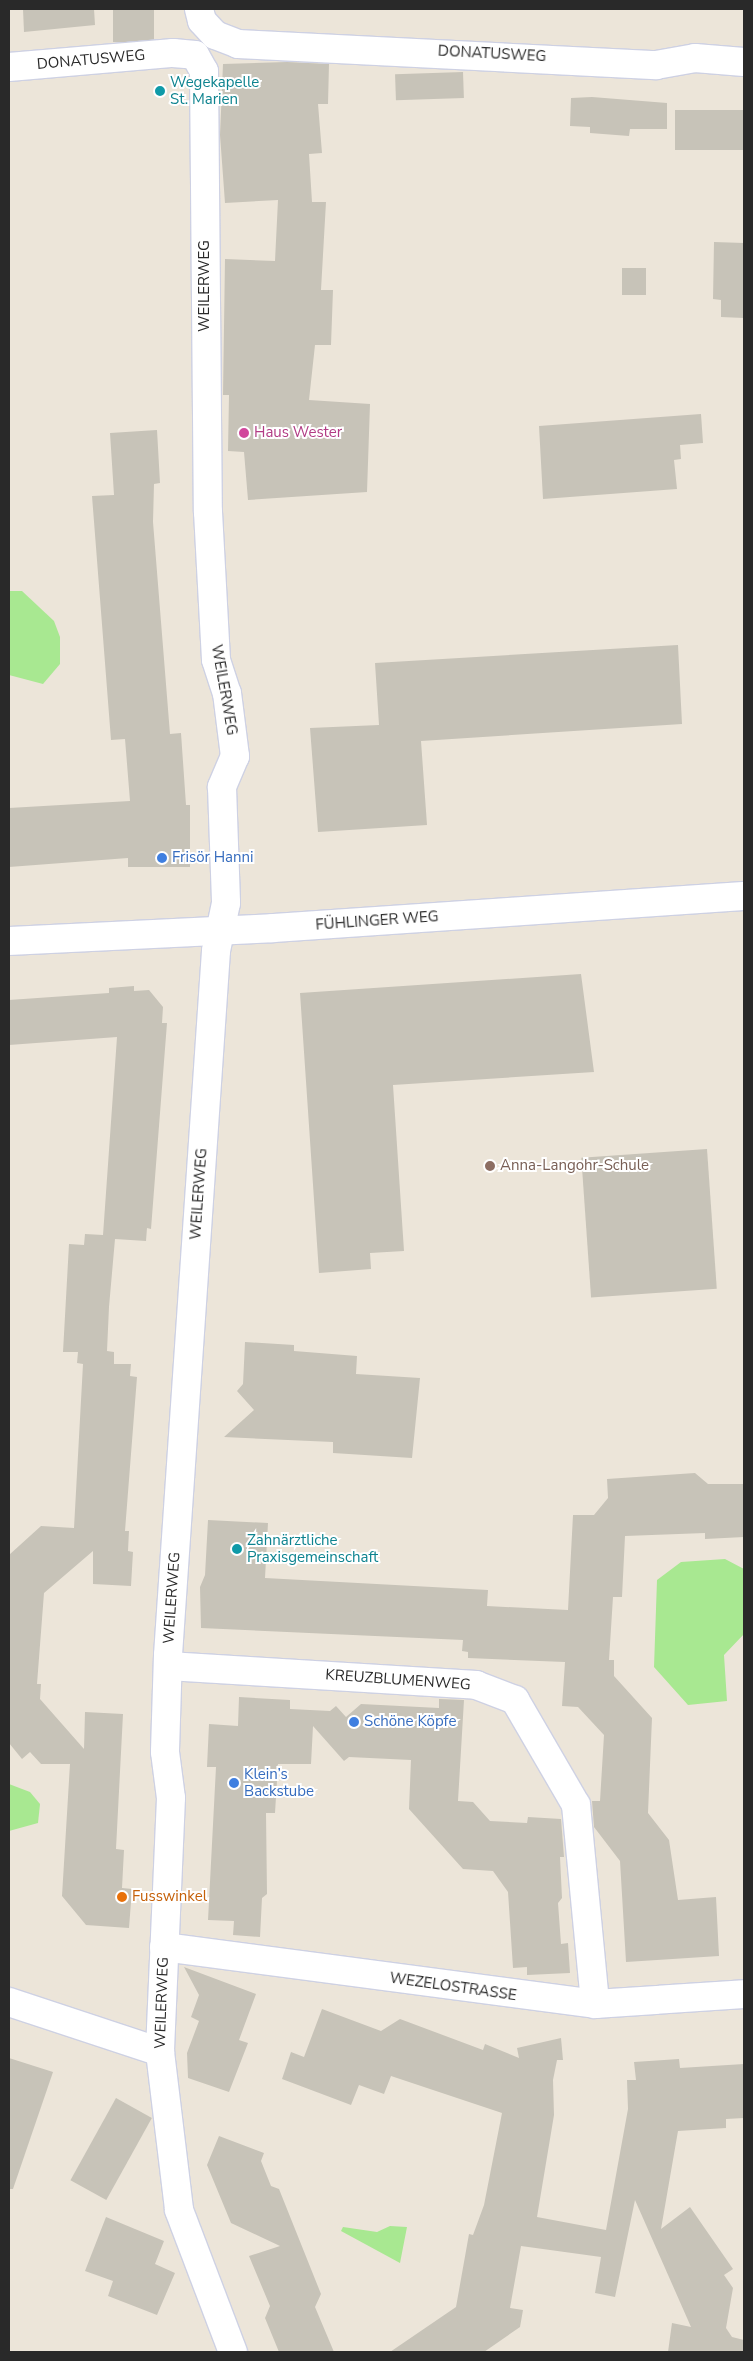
<!DOCTYPE html>
<html>
<head>
<meta charset="utf-8">
<style>
	body { margin:0 }
	#map { position:relative; width:753px; height:2361px; overflow:hidden; background:#ece5d9; font-family:"Nunito Sans",sans-serif }
	div>[style] { position:absolute }
	.green>* { inset:0; background:#a8e891 }
	.building>* { inset:0; background:#c7c3b8; transform-origin:0 0 }
	.roads { filter:drop-shadow(1px 0 #ced1e3) drop-shadow(-1px 0 #ced1e3) drop-shadow(0 1px #ced1e3) drop-shadow(0 -1px #ced1e3) }
	.minor>* { height:28px; margin:-14px; padding:0 14px; transform-origin:14px; border-radius:14px; background:#fff }
	.tertiary>* { height:28px; margin:-14px; padding:0 14px; transform-origin:14px; border-radius:14px; background:#fff }
	.dots>* { width:14px; height:14px; translate:-50% -50%; box-sizing:border-box; border:2px solid #fff; border-radius:50% }
	span { translate:-50% -50%; white-space:nowrap; text-align:center; line-height:1.15; -webkit-text-stroke:4px #fff; paint-order:stroke }
	.street-label { font-size:15px; color:#292929 }
	.culture-label { font-size:15px; color:#0d838f }
	.left { translate:0 -50%; text-align:left }
	.hotel-label { font-size:15px; color:#b23c85 }
	.shop-label { font-size:15px; color:#366cbe }
	.education-label { font-size:15px; color:#785e54 }
	.food-label { font-size:15px; color:#c56008 }
	.frame { position:absolute; inset:0; border:10px solid #292929; pointer-events:none }
</style>
</head>
<body>
<div id="map">
	<div class="green">
		<div style="clip-path:polygon(9px 591px,22px 591px,54px 621px,60px 637px,60px 664px,43px 684px,9px 675px)"></div>
		<div style="clip-path:polygon(725px 1559px,744px 1569px,744px 1634px,724px 1655px,727px 1701px,688px 1705px,654px 1667px,657px 1580px,681px 1562px)"></div>
		<div style="clip-path:polygon(9px 1784px,30px 1792px,40px 1804px,38px 1823px,9px 1831px)"></div>
		<div style="clip-path:polygon(390px 2226px,407px 2227px,400px 2263px,341px 2231px,343px 2227px,377px 2232px)"></div>
	</div>
	<div class="building">
		<div style="clip-path:polygon(23px 9px,94px 9px,95px 25px,24px 32px)"></div>
		<div style="left:113px;top:9px;width:41px;height:33px"></div>
		<div style="clip-path:polygon(287px 62px,329px 64px,328px 104px,318px 104px,322px 153px,309px 154px,312px 202px,326px 202px,321px 290px,333px 290px,331px 345px,315px 345px,309px 400px,370px 404px,367px 492px,248px 500px,244px 452px,228px 451px,229px 395px,223px 395px,225px 259px,275px 261px,278px 200px,225px 203px,220px 135px,223px 64px)"></div>
		<div style="left:463px;top:72px;width:26px;height:68px;rotate:88deg"></div>
		<div style="clip-path:polygon(592px 97px,667px 103px,667px 129px,630px 129px,629px 136px,590px 133px,590px 127px,570px 126px,571px 98px)"></div>
		<div style="left:675px;top:110px;width:69px;height:40px"></div>
		<div style="clip-path:polygon(714px 242px,744px 243px,744px 318px,721px 317px,721px 300px,713px 299px)"></div>
		<div style="left:622px;top:268px;width:24px;height:27px"></div>
		<div style="clip-path:polygon(701px 414px,703px 443px,680px 445px,681px 459px,674px 460px,677px 489px,543px 499px,539px 426px)"></div>
		<div style="clip-path:polygon(157px 430px,160px 483px,154px 484px,153px 522px,170px 734px,181px 733px,186px 805px,190px 805px,190px 867px,128px 867px,128px 858px,9px 867px,9px 808px,130px 801px,125px 739px,111px 740px,92px 496px,114px 495px,110px 433px)"></div>
		<div style="clip-path:polygon(678px 645px,682px 724px,421px 741px,427px 825px,318px 832px,310px 728px,379px 725px,375px 663px)"></div>
		<div style="clip-path:polygon(581px 974px,594px 1072px,393px 1085px,404px 1251px,370px 1253px,371px 1269px,319px 1273px,300px 993px)"></div>
		<div style="clip-path:polygon(134px 986px,134px 991px,149px 990px,163px 1007px,162px 1023px,167px 1023px,151px 1229px,147px 1228px,146px 1241px,115px 1239px,109px 1307px,107px 1351px,114px 1352px,114px 1364px,131px 1364px,130px 1376px,137px 1377px,125px 1531px,129px 1531px,128px 1551px,133px 1552px,131px 1586px,93px 1584px,93px 1551px,44px 1593px,37px 1684px,41px 1684px,40px 1699px,84px 1749px,85px 1712px,123px 1714px,116px 1849px,124px 1850px,122px 1888px,132px 1889px,129px 1928px,86px 1925px,62px 1896px,70px 1764px,41px 1764px,30px 1752px,22px 1759px,9px 1743px,9px 1555px,41px 1526px,74px 1528px,83px 1364px,77px 1363px,78px 1352px,63px 1352px,69px 1244px,84px 1245px,85px 1234px,103px 1235px,117px 1037px,9px 1045px,9px 1000px,109px 993px,109px 988px)"></div>
		<div style="left:707px;top:1149px;width:140px;height:126px;rotate:86deg"></div>
		<div style="clip-path:polygon(245px 1342px,294px 1345px,294px 1351px,357px 1356px,356px 1374px,420px 1378px,412px 1458px,333px 1453px,333px 1442px,224px 1437px,254px 1410px,237px 1391px,243px 1384px)"></div>
		<div style="clip-path:polygon(695px 1473px,708px 1484px,744px 1484px,744px 1537px,705px 1539px,705px 1533px,625px 1536px,622px 1597px,613px 1597px,609px 1660px,614px 1660px,614px 1676px,652px 1718px,648px 1813px,669px 1840px,678px 1900px,716px 1897px,719px 1956px,626px 1962px,620px 1861px,594px 1827px,592px 1801px,600px 1801px,604px 1735px,578px 1707px,562px 1706px,565px 1662px,468px 1658px,468px 1652px,462px 1651px,463px 1640px,201px 1628px,200px 1587px,205px 1575px,208px 1520px,268px 1523px,265px 1578px,488px 1590px,487px 1606px,568px 1610px,573px 1515px,594px 1515px,608px 1498px,607px 1479px)"></div>
		<div style="clip-path:polygon(239px 1697px,290px 1700px,290px 1709px,330px 1711px,336px 1706px,346px 1717px,361px 1704px,439px 1708px,439px 1699px,464px 1700px,458px 1801px,473px 1802px,490px 1821px,527px 1823px,528px 1817px,561px 1819px,564px 1857px,560px 1857px,562px 1898px,558px 1903px,561px 1944px,568px 1943px,570px 1973px,527px 1975px,527px 1967px,513px 1968px,508px 1892px,493px 1871px,463px 1869px,409px 1809px,411px 1760px,349px 1757px,344px 1761px,313px 1726px,311px 1764px,278px 1764px,275px 1813px,266px 1813px,267px 1894px,262px 1898px,260px 1937px,233px 1935px,234px 1921px,208px 1920px,216px 1767px,207px 1767px,209px 1724px,238px 1726px)"></div>
		<div style="clip-path:polygon(184px 1967px,256px 1994px,239px 2040px,248px 2043px,229px 2092px,188px 2078px,187px 2053px,199px 2021px,191px 2017px,199px 1995px)"></div>
		<div style="clip-path:polygon(322px 2009px,381px 2031px,400px 2019px,483px 2050px,485px 2044px,519px 2058px,517px 2048px,561px 2038px,563px 2060px,557px 2060px,553px 2080px,554px 2115px,537px 2217px,606px 2230px,628px 2109px,627px 2080px,636px 2080px,634px 2062px,679px 2059px,680px 2068px,744px 2064px,744px 2118px,726px 2119px,726px 2128px,678px 2131px,661px 2229px,690px 2207px,733px 2269px,724px 2275px,733px 2288px,726px 2328px,732px 2337px,744px 2340px,744px 2352px,668px 2352px,672px 2323px,691px 2327px,635px 2200px,615px 2297px,595px 2293px,601px 2257px,521px 2246px,510px 2308px,523px 2310px,520px 2327px,484px 2352px,390px 2352px,456px 2307px,469px 2234px,473px 2235px,484px 2205px,502px 2113px,391px 2076px,384px 2094px,359px 2085px,351px 2105px,282px 2079px,291px 2052px,304px 2057px)"></div>
		<div style="clip-path:polygon(9px 2058px,53px 2072px,13px 2189px,9px 2189px)"></div>
		<div style="left:116px;top:2098px;width:41px;height:94px;rotate:29deg"></div>
		<div style="clip-path:polygon(219px 2136px,264px 2153px,261px 2161px,271px 2186px,279px 2189px,321px 2294px,315px 2307px,334px 2352px,279px 2352px,265px 2318px,270px 2306px,249px 2256px,280px 2246px,231px 2223px,207px 2165px)"></div>
		<div style="clip-path:polygon(106px 2217px,164px 2241px,155px 2264px,175px 2273px,157px 2315px,108px 2296px,113px 2281px,85px 2271px)"></div>
	</div>
	<div class="roads">
		<div class="minor">
			<div style="left:199px;top:9px;width:12px;rotate:76deg"></div>
			<div style="left:202px;top:21px;width:19px;rotate:47deg"></div>
			<div style="left:215px;top:35px;width:25px;rotate:21deg"></div>
			<div style="left:238px;top:44px;width:419px;rotate:2.9deg"></div>
			<div style="left:656px;top:65px;width:40px;rotate:-10deg"></div>
			<div style="left:695px;top:58px;width:49px;rotate:4.7deg"></div>
			<div style="left:9px;top:67px;width:165px;rotate:-4.9deg"></div>
			<div style="left:173px;top:53px;width:22px;rotate:5deg"></div>
			<div style="left:195px;top:55px;width:18px;rotate:61deg"></div>
			<div style="left:204px;top:71px;width:441px;rotate:89.5deg"></div>
			<div style="left:208px;top:512px;width:148px;rotate:86.9deg"></div>
			<div style="left:216px;top:660px;width:35px;rotate:72deg"></div>
			<div style="left:227px;top:693px;width:64px;rotate:82.8deg"></div>
			<div style="left:235px;top:756px;width:34px;rotate:113deg"></div>
			<div style="left:222px;top:787px;width:116px;rotate:88deg"></div>
			<div style="left:226px;top:903px;width:49px;rotate:101.8deg"></div>
			<div style="left:216px;top:951px;width:706px;rotate:93.9deg"></div>
			<div style="left:168px;top:1655px;width:97px;rotate:91.8deg"></div>
			<div style="left:165px;top:1752px;width:46px;rotate:82.6deg"></div>
			<div style="left:171px;top:1798px;width:254px;rotate:92.5deg"></div>
			<div style="left:160px;top:2052px;width:159px;rotate:83.1deg"></div>
			<div style="left:179px;top:2210px;width:152px;rotate:69.2deg"></div>
			<div style="left:168px;top:1666px;width:309px;rotate:3.5deg"></div>
			<div style="left:476px;top:1685px;width:42px;rotate:21deg"></div>
			<div style="left:515px;top:1700px;width:121px;rotate:59.8deg"></div>
			<div style="left:576px;top:1805px;width:200px;rotate:84.5deg"></div>
			<div style="left:164px;top:1947px;width:435px;rotate:7.5deg"></div>
			<div style="left:595px;top:2004px;width:149px;rotate:-3.8deg"></div>
			<div style="left:9px;top:2002px;width:159px;rotate:18.3deg"></div>
		</div>
		<div class="tertiary">
			<div style="left:9px;top:941px;width:264px;rotate:-2.8deg"></div>
			<div style="left:273px;top:928px;width:472px;rotate:-3.9deg"></div>
		</div>
	</div>
	<div class="dots">
		<div style="left:160px;top:91px;background:#0f9aa8"></div>
		<div style="left:244px;top:433px;background:#d1479c"></div>
		<div style="left:162px;top:858px;background:#3f7fe0"></div>
		<div style="left:490px;top:1166px;background:#8d6e63"></div>
		<div style="left:237px;top:1549px;background:#0f9aa8"></div>
		<div style="left:354px;top:1722px;background:#3f7fe0"></div>
		<div style="left:234px;top:1783px;background:#3f7fe0"></div>
		<div style="left:122px;top:1897px;background:#e8710a"></div>
	</div>
	<div class="street-label">
		<span style="left:492px;top:54px;rotate:3deg">DONATUSWEG</span>
		<span style="left:91px;top:60px;rotate:-5deg">DONATUSWEG</span>
		<span style="left:205px;top:286px;rotate:-90deg">WEILERWEG</span>
		<span style="left:224px;top:690px;rotate:80deg">WEILERWEG</span>
		<span style="left:377px;top:921px;rotate:-4deg">FÜHLINGER WEG</span>
		<span style="left:199px;top:1194px;rotate:-86deg">WEILERWEG</span>
		<span style="left:172px;top:1598px;rotate:-86deg">WEILERWEG</span>
		<span style="left:398px;top:1680px;rotate:4deg">KREUZBLUMENWEG</span>
		<span style="left:453px;top:1987px;rotate:8deg">WEZELOSTRASSE</span>
		<span style="left:162px;top:2003px;rotate:-88deg">WEILERWEG</span>
	</div>
	<div class="culture-label">
		<span class="left" style="left:170px;top:91px">Wegekapelle<br>St. Marien</span>
		<span class="left" style="left:247px;top:1549px">Zahnärztliche<br>Praxisgemeinschaft</span>
	</div>
	<div class="hotel-label">
		<span class="left" style="left:254px;top:433px">Haus Wester</span>
	</div>
	<div class="shop-label">
		<span class="left" style="left:172px;top:858px">Frisör Hanni</span>
		<span class="left" style="left:364px;top:1722px">Schöne Köpfe</span>
		<span class="left" style="left:244px;top:1783px">Klein’s<br>Backstube</span>
	</div>
	<div class="education-label">
		<span class="left" style="left:500px;top:1166px">Anna-Langohr-Schule</span>
	</div>
	<div class="food-label">
		<span class="left" style="left:132px;top:1897px">Fusswinkel</span>
	</div>
	<div class="frame"></div>
</div>
</body>
</html>
